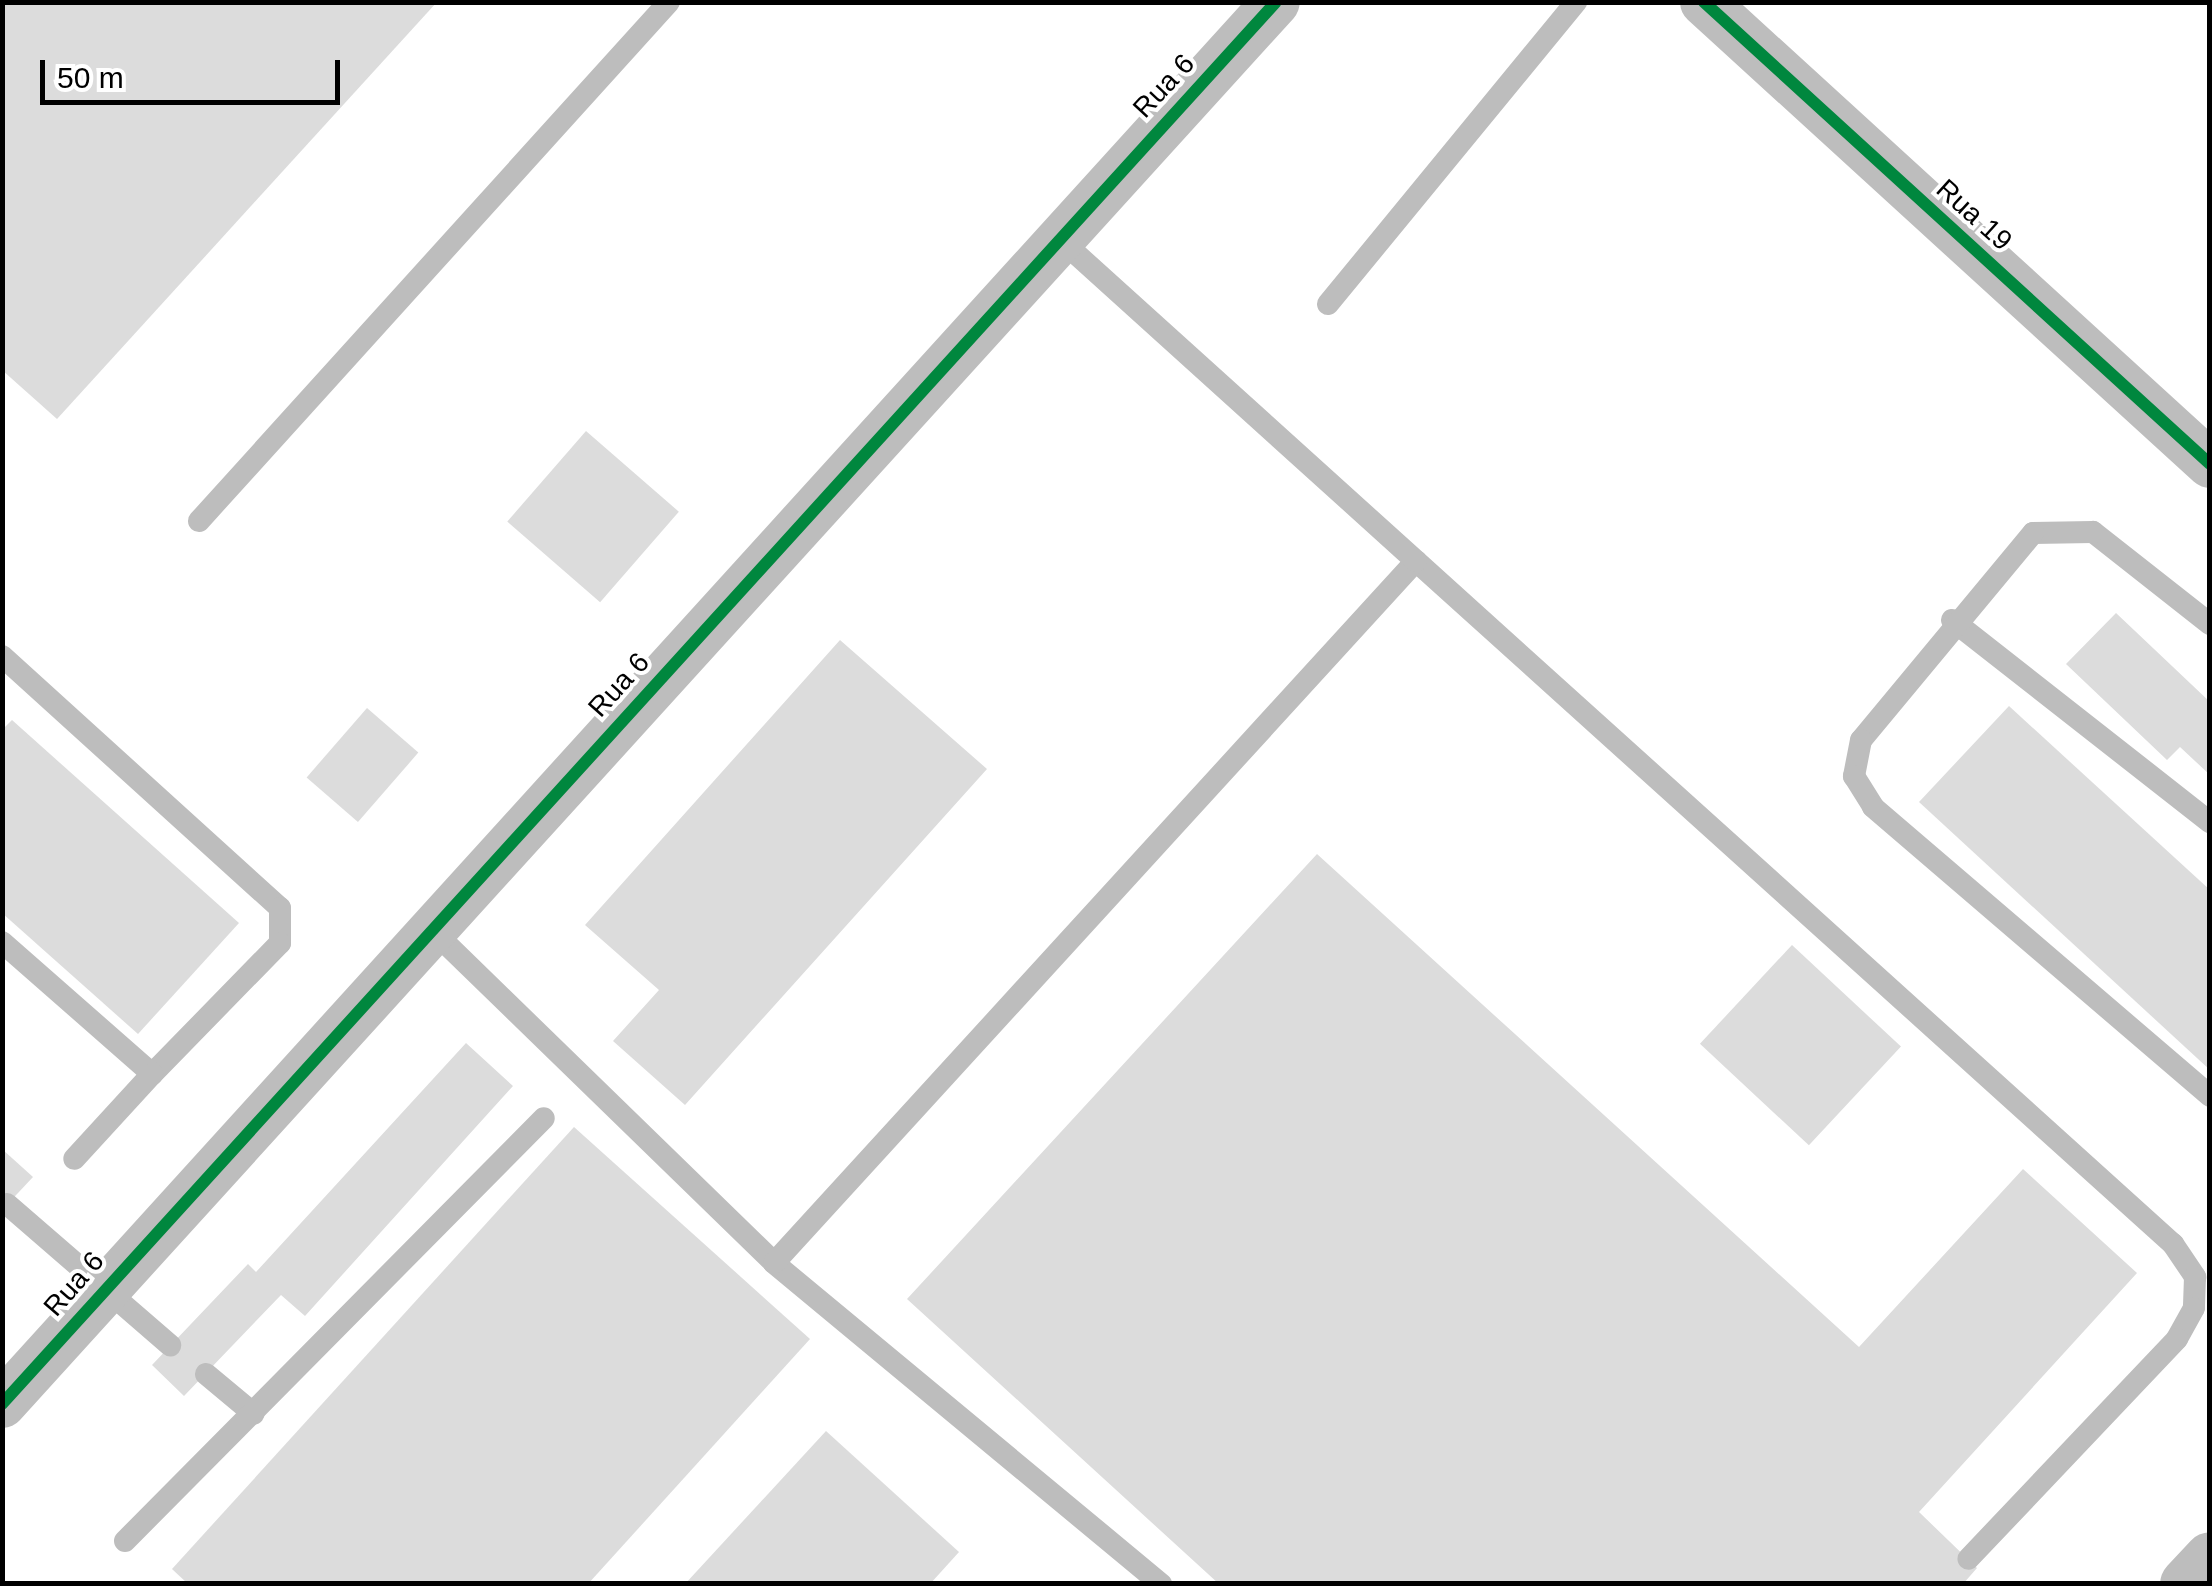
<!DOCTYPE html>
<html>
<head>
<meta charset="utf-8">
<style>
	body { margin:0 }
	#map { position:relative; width:2212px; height:1586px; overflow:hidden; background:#fff; font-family:Helvetica,sans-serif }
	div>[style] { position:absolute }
	.building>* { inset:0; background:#dcdcdc; transform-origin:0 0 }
	.service>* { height:22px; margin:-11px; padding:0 11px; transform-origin:11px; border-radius:11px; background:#bdbdbd }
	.minor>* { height:48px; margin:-24px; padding:0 24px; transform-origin:24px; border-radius:24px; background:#bdbdbd }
	.tertiary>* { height:55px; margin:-27.5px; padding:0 27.5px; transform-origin:27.5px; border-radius:27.5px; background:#bdbdbd }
	.cycleway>* { height:12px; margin:-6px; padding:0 6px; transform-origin:6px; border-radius:6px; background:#00873e }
	span { translate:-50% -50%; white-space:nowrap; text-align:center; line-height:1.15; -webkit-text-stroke:8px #fff; paint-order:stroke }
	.street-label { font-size:28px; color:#000 }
	.frame { position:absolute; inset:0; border:5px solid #000; pointer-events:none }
	.scale { position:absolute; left:40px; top:60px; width:300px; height:45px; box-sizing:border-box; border:5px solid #000; border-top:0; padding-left:12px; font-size:30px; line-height:35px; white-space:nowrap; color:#000; -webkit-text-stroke:8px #fff; paint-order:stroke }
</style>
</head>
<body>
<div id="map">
	<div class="building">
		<div style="clip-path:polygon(2px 2px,437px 2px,57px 419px,2px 370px)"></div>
		<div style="left:586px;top:431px;width:123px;height:120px;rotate:41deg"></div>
		<div style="clip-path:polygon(2116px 613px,2210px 702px,2210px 775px,2180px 747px,2167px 760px,2066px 664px)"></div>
		<div style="clip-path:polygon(840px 640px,987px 769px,685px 1105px,613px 1041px,659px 990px,585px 925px)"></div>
		<div style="clip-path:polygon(2009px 706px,2210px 890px,2210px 1070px,1919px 802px)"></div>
		<div style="left:367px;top:708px;width:68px;height:92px;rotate:41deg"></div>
		<div style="clip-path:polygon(12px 720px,239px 923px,138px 1034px,2px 913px,2px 730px)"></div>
		<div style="clip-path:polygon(1317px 854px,1859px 1347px,2023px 1169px,2137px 1273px,1919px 1512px,1977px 1568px,1963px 1584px,1219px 1584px,907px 1299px)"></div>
		<div style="left:1792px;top:945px;width:149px;height:135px;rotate:43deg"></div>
		<div style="clip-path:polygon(466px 1043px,513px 1086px,305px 1316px,281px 1295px,184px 1396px,152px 1365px,248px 1264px,256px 1272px)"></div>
		<div style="clip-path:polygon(574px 1127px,810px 1339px,588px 1584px,188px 1584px,172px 1569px)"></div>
		<div style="clip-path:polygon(2px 1149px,33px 1177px,2px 1210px)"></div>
		<div style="clip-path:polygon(826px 1431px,959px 1552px,930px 1584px,685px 1584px)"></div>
	</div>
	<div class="service">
		<div style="left:1328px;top:304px;width:391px;rotate:-50.6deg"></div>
		<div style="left:199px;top:521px;width:700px;rotate:-47.84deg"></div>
		<div style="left:1416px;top:561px;width:1020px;rotate:42.06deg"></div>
		<div style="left:2173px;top:1244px;width:40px;rotate:56deg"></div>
		<div style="left:2195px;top:1277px;width:31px;rotate:92deg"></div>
		<div style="left:2194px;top:1308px;width:35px;rotate:119deg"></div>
		<div style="left:2177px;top:1339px;width:303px;rotate:133.5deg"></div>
		<div style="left:1952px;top:620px;width:328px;rotate:38.1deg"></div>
		<div style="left:2210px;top:624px;width:149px;rotate:-141.8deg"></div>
		<div style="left:2093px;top:532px;width:60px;rotate:179deg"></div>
		<div style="left:2033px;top:533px;width:269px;rotate:129.7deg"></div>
		<div style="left:1861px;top:740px;width:37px;rotate:101deg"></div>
		<div style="left:1854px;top:776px;width:36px;rotate:58deg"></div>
		<div style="left:1873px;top:807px;width:444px;rotate:40.6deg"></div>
		<div style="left:2px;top:656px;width:375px;rotate:42.2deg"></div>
		<div style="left:280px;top:908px;width:35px;rotate:90deg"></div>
		<div style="left:280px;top:943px;width:183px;rotate:134.3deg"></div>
		<div style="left:431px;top:929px;width:479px;rotate:44.2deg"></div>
		<div style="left:774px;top:1263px;width:503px;rotate:39.67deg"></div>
		<div style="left:2px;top:942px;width:200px;rotate:41.3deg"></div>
		<div style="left:152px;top:1074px;width:115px;rotate:132.5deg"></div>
		<div style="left:7px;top:1204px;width:216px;rotate:40.9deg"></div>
		<div style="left:774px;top:1263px;width:951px;rotate:-47.56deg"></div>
		<div style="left:1416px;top:561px;width:483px;rotate:-137.9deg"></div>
		<div style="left:206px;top:1374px;width:62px;rotate:39.8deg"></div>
		<div style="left:125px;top:1541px;width:595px;rotate:-45.27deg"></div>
	</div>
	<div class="minor">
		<div style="left:1704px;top:2px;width:685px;rotate:42.4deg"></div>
		<div style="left:2px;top:1404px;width:1894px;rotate:-47.74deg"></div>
	</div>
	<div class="tertiary">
		<div style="left:2187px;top:1584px;width:34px;rotate:-47deg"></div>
	</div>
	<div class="cycleway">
		<div style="left:1704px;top:2px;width:685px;rotate:42.4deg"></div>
		<div style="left:2px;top:1404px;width:1894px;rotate:-47.74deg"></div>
	</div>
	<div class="street-label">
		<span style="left:1164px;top:86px;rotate:-47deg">Rua 6</span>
		<span style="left:1974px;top:215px;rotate:42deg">Rua 19</span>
		<span style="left:619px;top:685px;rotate:-48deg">Rua 6</span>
		<span style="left:74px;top:1284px;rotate:-49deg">Rua 6</span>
	</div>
	<div class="frame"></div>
	<div class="scale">50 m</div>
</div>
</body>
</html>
